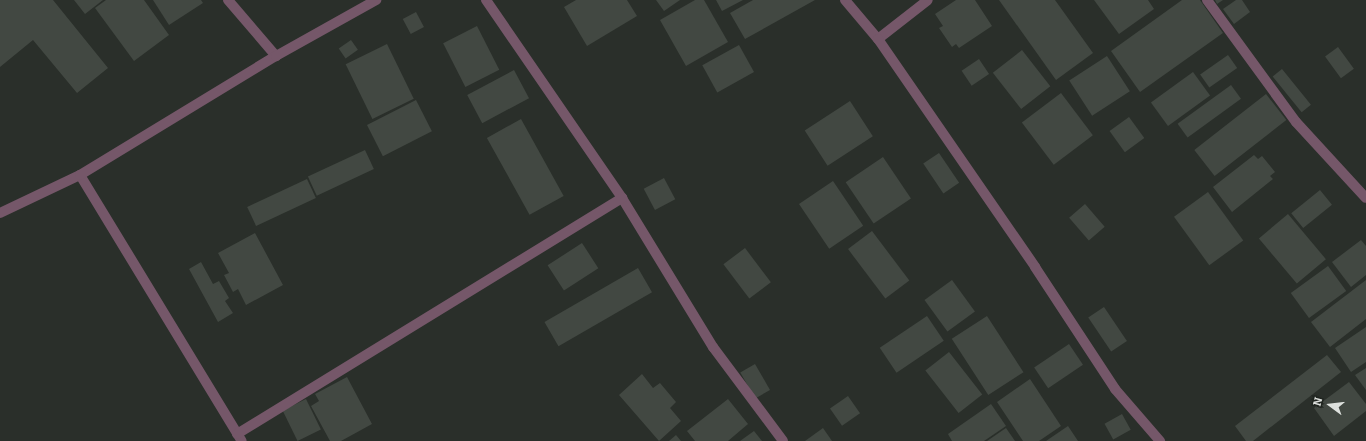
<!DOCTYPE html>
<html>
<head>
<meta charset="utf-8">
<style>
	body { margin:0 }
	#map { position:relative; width:1366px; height:441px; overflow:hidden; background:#2a2f2a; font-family:Bitter,serif }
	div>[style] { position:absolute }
	.building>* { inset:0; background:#424842; transform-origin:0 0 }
	.street>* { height:10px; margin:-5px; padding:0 5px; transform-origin:5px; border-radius:5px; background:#755769 }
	span { translate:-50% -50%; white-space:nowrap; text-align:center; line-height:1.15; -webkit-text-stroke:3.5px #202520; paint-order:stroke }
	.north { position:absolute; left:1310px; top:385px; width:40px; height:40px; -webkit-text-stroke:3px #202520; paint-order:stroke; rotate:285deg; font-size:11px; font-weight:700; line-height:16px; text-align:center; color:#dde0dd }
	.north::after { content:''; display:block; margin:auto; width:14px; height:18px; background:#dde0dd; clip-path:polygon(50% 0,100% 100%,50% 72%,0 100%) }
</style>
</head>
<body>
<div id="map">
	<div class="building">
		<div style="clip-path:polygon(0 0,53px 0,108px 68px,77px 93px,33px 40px,0 67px)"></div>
		<div style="clip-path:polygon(74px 0,103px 0,85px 14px)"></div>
		<div style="clip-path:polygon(106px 0,144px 0,169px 35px,134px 61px,95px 8px)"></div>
		<div style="clip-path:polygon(153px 0,201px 0,203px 3px,169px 25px)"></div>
		<div style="clip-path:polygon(576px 0,627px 0,637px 16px,587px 46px,564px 7px)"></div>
		<div style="clip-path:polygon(656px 0,680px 0,664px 11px)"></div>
		<div style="clip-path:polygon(695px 0,704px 0,728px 42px,686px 66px,660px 20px)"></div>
		<div style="clip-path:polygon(716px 0,743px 0,722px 11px)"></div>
		<div style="clip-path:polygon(753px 0,815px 0,745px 39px,730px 13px)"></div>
		<div style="clip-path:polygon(956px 0,975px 0,992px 26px,959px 48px,956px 44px,952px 47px,939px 28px,943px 26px,935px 14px)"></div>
		<div style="clip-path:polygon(999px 0,1055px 0,1093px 53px,1056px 80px)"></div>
		<div style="clip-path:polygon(1094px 0,1148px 0,1154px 9px,1119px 34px)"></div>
		<div style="clip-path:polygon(1182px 0,1200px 0,1223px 33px,1140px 92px,1111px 51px)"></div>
		<div style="clip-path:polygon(1215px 0,1223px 0,1217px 4px)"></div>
		<div style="clip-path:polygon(1236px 0,1242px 0,1250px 12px,1234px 24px,1223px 9px)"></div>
		<div style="left:416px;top:12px;width:17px;height:15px;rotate:62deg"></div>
		<div style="left:477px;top:26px;width:49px;height:38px;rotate:63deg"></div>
		<div style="left:351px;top:40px;width:12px;height:15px;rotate:55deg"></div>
		<div style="left:387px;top:44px;width:61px;height:46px;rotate:64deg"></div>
		<div style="left:739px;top:45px;width:31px;height:42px;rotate:61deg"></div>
		<div style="left:1338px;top:47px;width:27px;height:16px;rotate:54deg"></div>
		<div style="left:1022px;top:50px;width:46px;height:37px;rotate:52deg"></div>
		<div style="left:1228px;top:55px;width:16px;height:34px;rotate:55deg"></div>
		<div style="left:1107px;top:56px;width:42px;height:45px;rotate:57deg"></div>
		<div style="left:979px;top:59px;width:18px;height:21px;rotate:56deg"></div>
		<div style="left:1282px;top:69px;width:46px;height:12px;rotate:51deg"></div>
		<div style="left:514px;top:70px;width:32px;height:53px;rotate:62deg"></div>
		<div style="left:1193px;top:72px;width:29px;height:52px;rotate:54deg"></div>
		<div style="left:1231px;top:85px;width:17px;height:66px;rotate:54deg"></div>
		<div style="left:1061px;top:93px;width:53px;height:49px;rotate:53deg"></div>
		<div style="left:1266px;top:94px;width:33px;height:91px;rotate:52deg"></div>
		<div style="left:416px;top:100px;width:35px;height:55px;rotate:63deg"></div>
		<div style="left:850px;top:101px;width:42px;height:54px;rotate:57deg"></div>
		<div style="left:1129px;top:117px;width:26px;height:24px;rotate:54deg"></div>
		<div style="left:521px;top:119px;width:88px;height:39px;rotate:61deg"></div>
		<div style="left:365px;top:150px;width:21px;height:63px;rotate:65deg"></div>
		<div style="left:939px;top:153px;width:36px;height:19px;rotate:56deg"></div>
		<div style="clip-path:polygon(1254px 155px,1258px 159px,1262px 156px,1275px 172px,1270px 176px,1273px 179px,1232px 212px,1213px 187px)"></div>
		<div style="left:883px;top:157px;width:50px;height:45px;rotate:56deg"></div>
		<div style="left:664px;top:178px;width:24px;height:23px;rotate:62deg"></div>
		<div style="left:307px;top:179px;width:21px;height:66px;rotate:65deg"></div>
		<div style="left:833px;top:181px;width:54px;height:41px;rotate:56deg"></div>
		<div style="left:1320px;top:190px;width:19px;height:37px;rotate:51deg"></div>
		<div style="left:1208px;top:192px;width:60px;height:42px;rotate:54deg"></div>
		<div style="left:1085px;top:204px;width:30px;height:21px;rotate:49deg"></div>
		<div style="left:1288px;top:214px;width:59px;height:38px;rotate:50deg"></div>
		<div style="left:872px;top:231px;width:62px;height:30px;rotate:53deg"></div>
		<div style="clip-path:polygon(255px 233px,283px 285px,246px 305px,238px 289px,233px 292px,224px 275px,229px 273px,218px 253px)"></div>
		<div style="clip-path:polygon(1361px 240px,1366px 246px,1366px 275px,1351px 287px,1332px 262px)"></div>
		<div style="left:582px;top:243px;width:30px;height:41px;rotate:57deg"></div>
		<div style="left:745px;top:248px;width:43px;height:27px;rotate:53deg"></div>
		<div style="clip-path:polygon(201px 262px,213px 284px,219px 281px,229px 298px,225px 301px,233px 313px,218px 322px,189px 269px)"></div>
		<div style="left:1328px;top:266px;width:31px;height:46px;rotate:54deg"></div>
		<div style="left:638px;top:268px;width:28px;height:108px;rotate:60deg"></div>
		<div style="left:952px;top:280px;width:39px;height:34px;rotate:54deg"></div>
		<div style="clip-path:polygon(1366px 280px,1366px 319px,1330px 347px,1311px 322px)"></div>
		<div style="left:1104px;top:307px;width:41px;height:19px;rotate:56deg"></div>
		<div style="left:927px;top:316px;width:30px;height:57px;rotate:56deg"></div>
		<div style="left:987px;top:316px;width:67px;height:42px;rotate:57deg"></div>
		<div style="clip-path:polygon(1366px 327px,1366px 362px,1351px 372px,1335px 348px)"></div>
		<div style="left:1069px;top:344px;width:25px;height:42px;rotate:56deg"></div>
		<div style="left:949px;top:352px;width:54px;height:30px;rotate:52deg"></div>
		<div style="clip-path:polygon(1327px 355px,1341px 372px,1253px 441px,1246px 441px,1235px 426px)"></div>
		<div style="left:755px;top:364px;width:30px;height:17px;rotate:60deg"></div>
		<div style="clip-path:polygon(1366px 368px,1366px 390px,1355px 375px)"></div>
		<div style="clip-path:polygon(642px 374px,653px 388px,660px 383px,676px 402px,670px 408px,681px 421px,659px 441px,619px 395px)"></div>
		<div style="clip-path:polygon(347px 377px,372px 424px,341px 441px,330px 441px,311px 406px,319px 401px,315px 394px)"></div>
		<div style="clip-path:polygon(1030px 379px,1061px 426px,1039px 441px,1023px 441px,997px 402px)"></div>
		<div style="clip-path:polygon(1349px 382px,1366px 404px,1366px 411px,1334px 436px,1314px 408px)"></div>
		<div style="left:848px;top:396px;width:21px;height:22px;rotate:55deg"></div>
		<div style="left:306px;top:399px;width:34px;height:26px;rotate:64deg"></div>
		<div style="clip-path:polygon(728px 399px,748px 424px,728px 441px,695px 441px,687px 431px)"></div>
		<div style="clip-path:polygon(991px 404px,1006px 426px,984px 441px,952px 441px,948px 434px)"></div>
		<div style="left:1122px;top:414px;width:18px;height:20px;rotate:61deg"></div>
		<div style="clip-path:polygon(1068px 426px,1078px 441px,1046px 441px)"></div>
		<div style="clip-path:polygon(823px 428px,832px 441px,805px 441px)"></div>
		<div style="clip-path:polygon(1006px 428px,1015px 441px,987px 441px)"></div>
		<div style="clip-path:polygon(754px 431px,762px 441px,740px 441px)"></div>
		<div style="clip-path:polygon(676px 435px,681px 441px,669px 441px)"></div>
	</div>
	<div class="street">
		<div style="left:228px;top:0;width:74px;rotate:49.4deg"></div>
		<div style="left:486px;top:0;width:240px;rotate:55.5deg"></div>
		<div style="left:622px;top:198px;width:175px;rotate:58.6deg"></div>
		<div style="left:713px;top:347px;width:117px;rotate:53.3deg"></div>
		<div style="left:845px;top:0;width:51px;rotate:49.8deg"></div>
		<div style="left:878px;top:39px;width:63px;rotate:-38deg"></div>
		<div style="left:1207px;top:0;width:151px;rotate:53.9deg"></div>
		<div style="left:1296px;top:122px;width:103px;rotate:47.4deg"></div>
		<div style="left:878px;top:39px;width:277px;rotate:55.4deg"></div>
		<div style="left:1035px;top:267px;width:146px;rotate:56.7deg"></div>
		<div style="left:1115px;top:389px;width:69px;rotate:49.1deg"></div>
		<div style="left:80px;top:175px;width:311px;rotate:58.7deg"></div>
		<div style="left:0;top:213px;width:89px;rotate:-25.4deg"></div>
		<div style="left:80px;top:175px;width:229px;rotate:-31.3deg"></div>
		<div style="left:276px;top:56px;width:115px;rotate:-29.2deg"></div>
		<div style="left:237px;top:434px;width:452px;rotate:-31.5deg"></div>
	</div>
	<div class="north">N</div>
</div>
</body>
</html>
